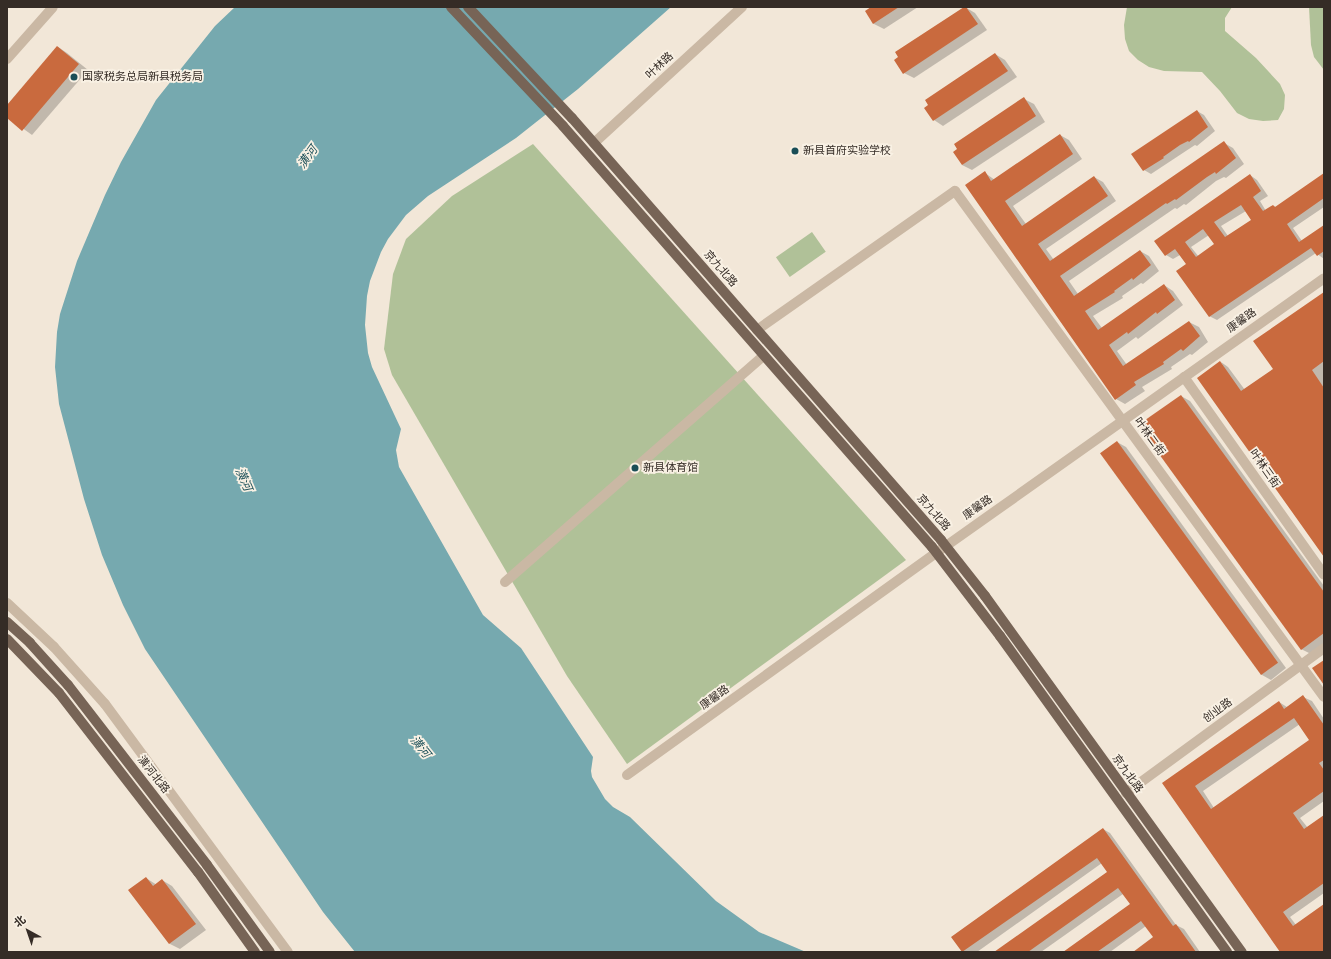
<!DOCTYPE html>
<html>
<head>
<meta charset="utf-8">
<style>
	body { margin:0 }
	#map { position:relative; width:1331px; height:959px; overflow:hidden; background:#f2e7d8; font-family:Overpass,"Noto Sans SC",sans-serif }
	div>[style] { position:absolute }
	.green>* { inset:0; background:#b0c198; transform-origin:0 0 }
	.water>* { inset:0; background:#76a9af }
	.shadow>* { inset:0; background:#0003 }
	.building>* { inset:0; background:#c96a3e; transform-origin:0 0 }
	.minor>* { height:10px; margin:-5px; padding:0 5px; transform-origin:5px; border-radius:5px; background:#cab8a4 }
	.major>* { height:10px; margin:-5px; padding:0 5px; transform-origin:5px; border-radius:5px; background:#776456 }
	.dots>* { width:11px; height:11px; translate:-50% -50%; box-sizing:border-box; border:2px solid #f9f1e4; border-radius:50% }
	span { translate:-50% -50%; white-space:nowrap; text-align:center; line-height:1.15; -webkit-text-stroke:3.5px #f9f1e4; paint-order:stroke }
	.street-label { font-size:11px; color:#352c26 }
	.poi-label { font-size:11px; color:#352c26 }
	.left { translate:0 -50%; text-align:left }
	.water-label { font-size:12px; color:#1a4e57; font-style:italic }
	.frame { position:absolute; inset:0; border:8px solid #352c26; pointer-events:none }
	.north { position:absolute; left:8px; top:911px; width:40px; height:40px; -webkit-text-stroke:3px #f9f1e4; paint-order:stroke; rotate:320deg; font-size:11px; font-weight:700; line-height:16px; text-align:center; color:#352c26 }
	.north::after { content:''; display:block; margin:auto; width:14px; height:18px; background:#352c26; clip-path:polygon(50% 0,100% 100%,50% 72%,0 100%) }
</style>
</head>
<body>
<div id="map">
	<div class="green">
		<div style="clip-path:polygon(1127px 7px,1232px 7px,1225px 18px,1225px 31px,1256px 58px,1280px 84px,1285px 95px,1284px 109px,1278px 120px,1263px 121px,1249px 119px,1237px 113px,1220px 91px,1202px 72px,1164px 71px,1149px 67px,1138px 60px,1129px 51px,1125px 39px,1124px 25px)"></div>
		<div style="clip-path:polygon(1309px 7px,1324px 7px,1324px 70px,1314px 57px,1311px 45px)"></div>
		<div style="clip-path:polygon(533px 144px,906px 560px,627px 764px,567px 676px,392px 375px,384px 349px,393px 274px,406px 239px,452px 196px)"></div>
		<div style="left:812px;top:232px;width:24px;height:44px;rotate:55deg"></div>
	</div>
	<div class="water">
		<div style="clip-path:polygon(235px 7px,671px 7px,578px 89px,516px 138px,428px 196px,406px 215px,388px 239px,381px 252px,370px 281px,367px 296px,365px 325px,368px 353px,372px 367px,401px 429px,396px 450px,399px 467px,483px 615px,521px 648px,593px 757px,591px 771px,592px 777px,605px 799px,613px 807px,630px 817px,716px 901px,759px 932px,806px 952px,355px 952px,323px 912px,145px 649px,123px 605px,102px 555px,84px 499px,59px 404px,55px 367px,57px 332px,60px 314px,77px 261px,105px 195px,121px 162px,156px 100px,215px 26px)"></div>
	</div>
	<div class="shadow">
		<div style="clip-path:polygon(869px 7px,918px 7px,884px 29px,874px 24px,866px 11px,870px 9px)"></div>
		<div style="clip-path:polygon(965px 7px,975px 13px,987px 30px,914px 78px,904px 73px)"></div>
		<div style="clip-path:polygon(58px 47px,67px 53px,88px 70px,32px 135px,7px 117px,7px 107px)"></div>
		<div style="clip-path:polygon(995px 54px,1005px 60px,1017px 77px,943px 126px,934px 120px)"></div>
		<div style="clip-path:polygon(1024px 99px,1034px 104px,1045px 122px,972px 170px,962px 165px)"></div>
		<div style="clip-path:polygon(1197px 111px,1204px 115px,1215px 131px,1197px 146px,1195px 145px,1151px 174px,1144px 170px)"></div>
		<div style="clip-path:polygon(1060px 135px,1069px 140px,1082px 159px,1013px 206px,1026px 224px,1094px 177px,1103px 182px,1116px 201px,1046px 249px,1054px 260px,1224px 143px,1233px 148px,1244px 164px,1226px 178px,1224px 177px,1216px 181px,1186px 205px,1184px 204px,1177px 209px,1175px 208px,1069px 281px,1078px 294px,1140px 251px,1149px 256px,1159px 271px,1143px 284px,1141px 283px,1122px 296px,1123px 298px,1093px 316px,1102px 328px,1164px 285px,1173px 291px,1183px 305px,1138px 339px,1136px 337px,1117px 351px,1127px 365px,1189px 322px,1199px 327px,1208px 342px,1192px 355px,1190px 354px,1171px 367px,1172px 369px,1142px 387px,1145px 391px,1125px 404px,1116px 399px,967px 185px,985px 173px,995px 180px)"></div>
		<div style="clip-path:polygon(evenodd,1250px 175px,1257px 180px,1268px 196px,1260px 201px,1266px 211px,1273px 206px,1276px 207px,1324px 176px,1324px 207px,1293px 228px,1302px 241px,1324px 226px,1324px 259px,1316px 253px,1217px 320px,1209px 316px,1187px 265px,1180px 255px,1173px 259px,1166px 255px,1250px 175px,1246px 211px,1252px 220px,1228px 236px,1221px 226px,1246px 211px,1250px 175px,1209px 235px,1216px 245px,1199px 257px,1191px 247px,1209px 235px)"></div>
		<div style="clip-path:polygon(1324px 292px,1324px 555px,1221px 362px,1228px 367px,1245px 390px,1274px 369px)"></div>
		<div style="clip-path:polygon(1181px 396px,1190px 401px,1324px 586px,1324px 645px,1311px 654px,1301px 649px)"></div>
		<div style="clip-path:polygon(1117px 442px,1126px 447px,1286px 668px,1271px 680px,1262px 675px)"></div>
		<div style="clip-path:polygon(evenodd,1303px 697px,1312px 701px,1324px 719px,1324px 801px,1300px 818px,1308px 828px,1324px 816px,1324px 893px,1290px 917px,1296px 925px,1324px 906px,1324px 952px,1281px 952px,1164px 783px,1279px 702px,1287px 707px,1303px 697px,1300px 724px,1311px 740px,1214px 808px,1203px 791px,1300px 724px)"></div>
		<div style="clip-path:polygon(1103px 829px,1110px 833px,1176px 925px,1184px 929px,1200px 952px,1135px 952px,1155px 938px,1146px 926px,1110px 952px,1066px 952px,1131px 905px,1123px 894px,1041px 952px,996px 952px,1108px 872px,1102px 863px,977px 952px,963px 952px,952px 937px)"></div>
		<div style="clip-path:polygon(146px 878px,157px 885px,162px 880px,172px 886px,206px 930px,180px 949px,170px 944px,129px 890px)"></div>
	</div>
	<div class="building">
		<div style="clip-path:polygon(871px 7px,899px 7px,873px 24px,865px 11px)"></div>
		<div style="clip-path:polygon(964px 7px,966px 7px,978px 24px,903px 74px,894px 60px,898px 57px,895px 52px)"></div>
		<div style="clip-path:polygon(57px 46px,79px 64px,22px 131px,7px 118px,7px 105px)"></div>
		<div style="clip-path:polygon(995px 53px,1008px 71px,933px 121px,924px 108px,928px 105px,925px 100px)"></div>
		<div style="clip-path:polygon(1024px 97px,1036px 116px,962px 165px,953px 152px,957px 149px,954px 144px)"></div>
		<div style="clip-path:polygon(1197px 110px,1208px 127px,1189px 142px,1188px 141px,1180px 145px,1163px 157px,1164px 158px,1143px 171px,1131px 154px)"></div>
		<div style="clip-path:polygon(1060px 134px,1073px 154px,1005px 201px,1022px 226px,1094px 176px,1108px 196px,1038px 244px,1050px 261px,1224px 141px,1236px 158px,1216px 174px,1215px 172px,1207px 177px,1176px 200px,1175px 199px,1167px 204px,1166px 203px,1060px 276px,1074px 296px,1140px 250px,1151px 265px,1133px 280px,1132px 278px,1114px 291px,1115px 292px,1085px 311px,1098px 330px,1164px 284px,1175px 300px,1157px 314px,1156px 312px,1128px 334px,1127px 332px,1109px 345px,1123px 366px,1189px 321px,1200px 336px,1183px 351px,1181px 349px,1163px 362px,1164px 364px,1134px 382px,1136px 385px,1115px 400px,965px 185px,985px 171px,991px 181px)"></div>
		<div style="clip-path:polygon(evenodd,1324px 173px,1324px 198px,1287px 224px,1299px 242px,1324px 225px,1324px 251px,1317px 256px,1311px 248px,1209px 317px,1176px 271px,1186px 264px,1175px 249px,1165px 256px,1154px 241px,1250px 174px,1261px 191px,1253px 197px,1263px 211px,1273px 205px,1275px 207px,1324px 173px,1241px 205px,1251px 220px,1225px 237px,1214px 222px,1241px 205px,1324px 173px,1203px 229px,1214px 244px,1196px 257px,1185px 242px,1203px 229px)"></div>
		<div style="clip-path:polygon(1324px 292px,1324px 361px,1312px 370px,1324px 388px,1324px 557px,1197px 378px,1220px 361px,1241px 391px,1273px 369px,1253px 341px)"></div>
		<div style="clip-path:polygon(1181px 395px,1324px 592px,1324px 633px,1301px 650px,1138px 425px)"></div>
		<div style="left:1117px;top:441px;width:274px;height:21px;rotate:54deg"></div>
		<div style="clip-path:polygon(1324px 660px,1324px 685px,1312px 668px)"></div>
		<div style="clip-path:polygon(evenodd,1303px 695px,1324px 725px,1324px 760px,1319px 763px,1324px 770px,1324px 791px,1293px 813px,1304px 829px,1324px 815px,1324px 883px,1283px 912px,1293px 926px,1324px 904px,1324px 952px,1280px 952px,1162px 783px,1279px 701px,1284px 709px,1303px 695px,1294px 718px,1309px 740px,1211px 809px,1195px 786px,1294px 718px)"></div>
		<div style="clip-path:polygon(1103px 828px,1173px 926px,1176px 924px,1196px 952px,1133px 952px,1153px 937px,1141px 921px,1097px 952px,1063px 952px,1130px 904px,1118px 888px,1028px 952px,994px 952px,1107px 872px,1097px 858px,962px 952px,951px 937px)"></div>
		<div style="clip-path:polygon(146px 877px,153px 886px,162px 879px,196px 924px,169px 944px,128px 890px)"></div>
	</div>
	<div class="minor">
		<div style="left:7px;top:59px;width:69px;rotate:-48.5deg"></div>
		<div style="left:594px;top:143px;width:201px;rotate:-42.6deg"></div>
		<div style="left:757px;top:330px;width:242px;rotate:-35.1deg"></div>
		<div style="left:955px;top:191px;width:626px;rotate:53.9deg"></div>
		<div style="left:1184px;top:377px;width:242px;rotate:54.7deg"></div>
		<div style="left:505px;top:582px;width:344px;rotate:-41.2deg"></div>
		<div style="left:7px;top:603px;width:64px;rotate:43.1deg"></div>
		<div style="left:54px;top:647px;width:76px;rotate:48.2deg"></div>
		<div style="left:105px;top:704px;width:308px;rotate:53.6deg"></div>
		<div style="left:627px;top:775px;width:393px;rotate:-35.7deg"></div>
		<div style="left:946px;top:546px;width:463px;rotate:-35.3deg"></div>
		<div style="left:1126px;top:793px;width:245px;rotate:-36.2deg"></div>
	</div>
	<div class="major">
		<div style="left:451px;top:7px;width:163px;rotate:46.7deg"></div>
		<div style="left:563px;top:126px;width:560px;rotate:48.77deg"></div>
		<div style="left:932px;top:547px;width:112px;rotate:52.6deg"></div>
		<div style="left:1000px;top:636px;width:389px;rotate:54.3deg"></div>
		<div style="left:468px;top:7px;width:152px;rotate:46.9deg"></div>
		<div style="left:572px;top:118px;width:561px;rotate:48.83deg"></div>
		<div style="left:941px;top:540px;width:71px;rotate:51.8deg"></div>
		<div style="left:985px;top:596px;width:439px;rotate:54.2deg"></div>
		<div style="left:7px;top:622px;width:31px;rotate:42deg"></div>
		<div style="left:30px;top:643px;width:57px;rotate:47.9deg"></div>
		<div style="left:68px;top:685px;width:227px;rotate:52.3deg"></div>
		<div style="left:207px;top:865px;width:107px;rotate:54.1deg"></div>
		<div style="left:7px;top:639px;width:75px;rotate:46.1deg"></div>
		<div style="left:59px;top:693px;width:227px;rotate:52.2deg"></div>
		<div style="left:198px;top:872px;width:98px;rotate:54.5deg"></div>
	</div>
	<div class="dots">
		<div style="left:74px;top:77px;background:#1a4e57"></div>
		<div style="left:795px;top:151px;background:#1a4e57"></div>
		<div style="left:635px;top:468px;background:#1a4e57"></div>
	</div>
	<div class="street-label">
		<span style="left:660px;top:66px;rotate:-43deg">叶林路</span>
		<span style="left:720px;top:269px;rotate:49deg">京九北路</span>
		<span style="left:1242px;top:321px;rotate:-35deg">康馨路</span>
		<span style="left:1149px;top:437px;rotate:54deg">叶林二街</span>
		<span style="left:1264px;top:469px;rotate:55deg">叶林三街</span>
		<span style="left:978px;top:508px;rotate:-35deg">康馨路</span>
		<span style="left:933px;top:513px;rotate:49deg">京九北路</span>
		<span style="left:715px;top:698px;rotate:-36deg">康馨路</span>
		<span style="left:1218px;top:711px;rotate:-36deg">创业路</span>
		<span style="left:1127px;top:774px;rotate:54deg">京九北路</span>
		<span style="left:153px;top:775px;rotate:52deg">潢河北路</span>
	</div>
	<div class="poi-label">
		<span class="left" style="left:82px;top:77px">国家税务总局新县税务局</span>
		<span class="left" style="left:803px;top:151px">新县首府实验学校</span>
		<span class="left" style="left:643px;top:468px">新县体育馆</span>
	</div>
	<div class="water-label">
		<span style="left:309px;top:158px;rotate:-54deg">潢河</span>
		<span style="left:242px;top:480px;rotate:66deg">潢河</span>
		<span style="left:419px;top:748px;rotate:51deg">潢河</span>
	</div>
	<div class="frame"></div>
	<div class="north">北</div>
</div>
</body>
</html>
